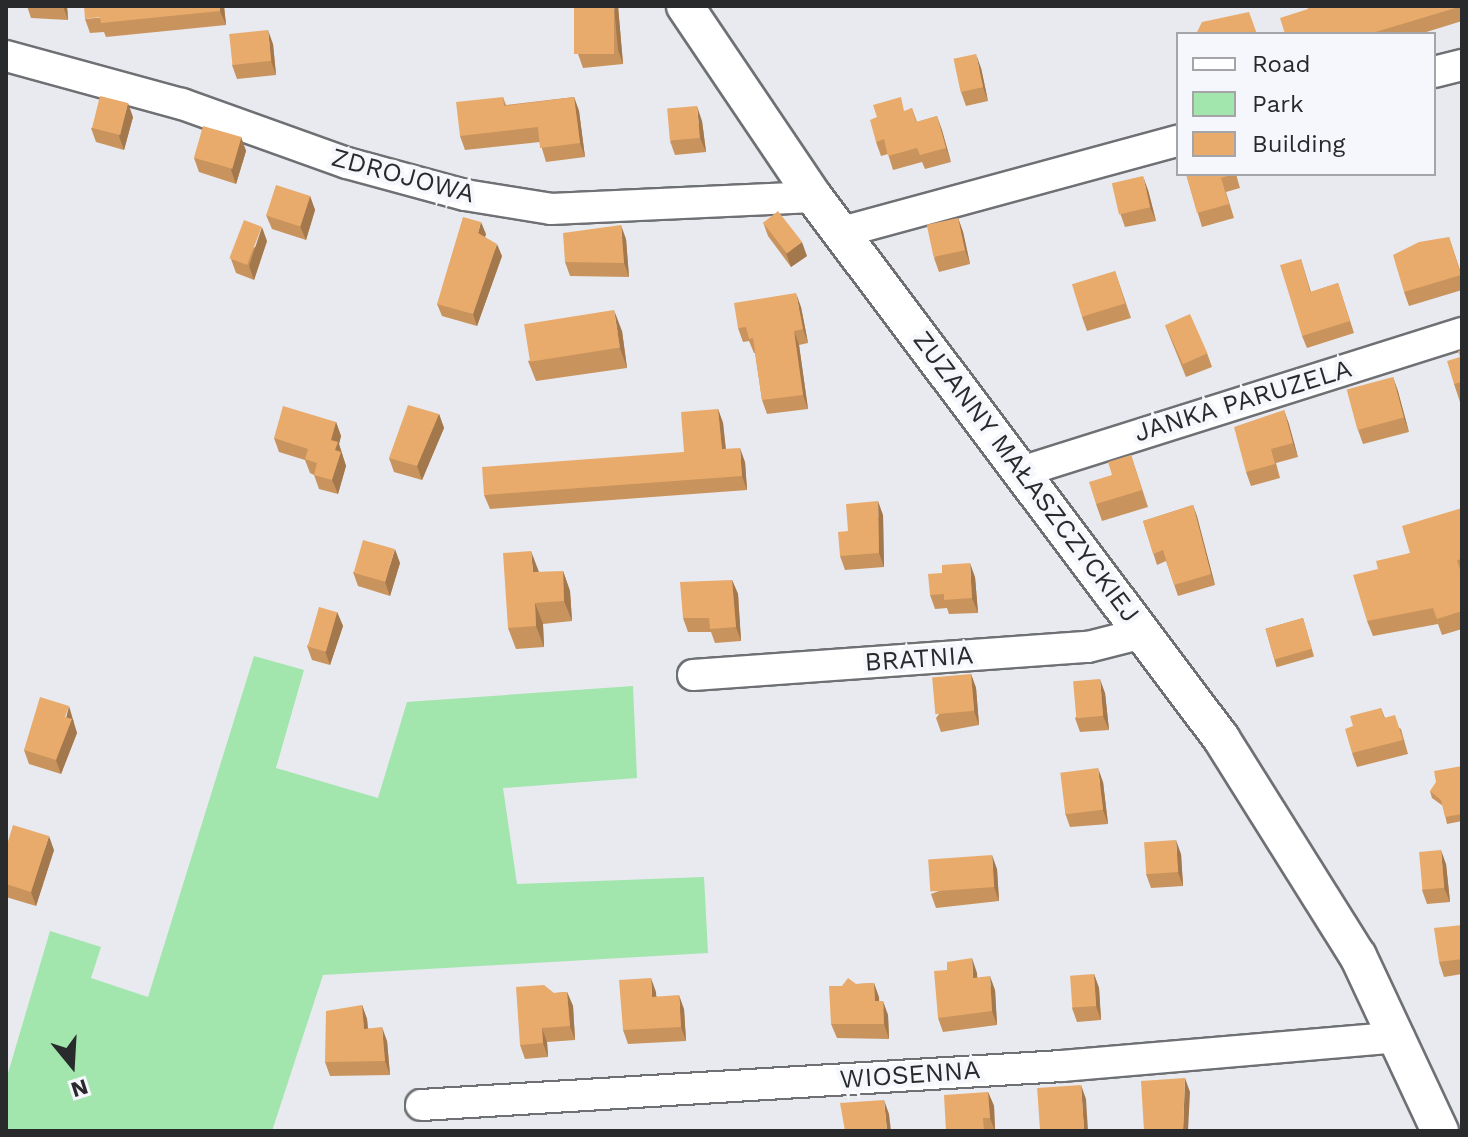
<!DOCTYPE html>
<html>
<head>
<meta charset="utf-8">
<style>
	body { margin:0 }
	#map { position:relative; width:1468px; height:1137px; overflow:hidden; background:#e8eaef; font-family:"Work Sans",sans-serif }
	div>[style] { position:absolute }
	.green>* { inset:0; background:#a2e5ad }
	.roads { filter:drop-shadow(2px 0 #6e7074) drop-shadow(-2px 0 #6e7074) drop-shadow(0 2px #6e7074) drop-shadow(0 -2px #6e7074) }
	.minor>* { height:30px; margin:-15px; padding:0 15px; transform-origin:15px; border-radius:15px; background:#fff }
	.tertiary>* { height:36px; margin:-18px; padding:0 18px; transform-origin:18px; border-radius:18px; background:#fff }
	.wall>* { inset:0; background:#c8935d; transform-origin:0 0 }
	.shaded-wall>* { inset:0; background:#a3784c }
	.building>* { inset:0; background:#e9ab6c; transform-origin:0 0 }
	span { translate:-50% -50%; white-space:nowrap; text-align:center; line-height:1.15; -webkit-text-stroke:8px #f5f7fc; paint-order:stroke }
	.street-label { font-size:26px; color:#292a2b }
	.frame { position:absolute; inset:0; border:8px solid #292a2b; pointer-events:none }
	.legend { position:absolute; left:1176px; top:32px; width:260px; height:144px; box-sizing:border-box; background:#f5f7fc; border:2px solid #a3a5a8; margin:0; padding:10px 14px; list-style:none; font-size:24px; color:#292a2b }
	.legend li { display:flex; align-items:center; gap:16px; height:40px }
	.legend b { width:40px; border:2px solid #a3a5a8 }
	.north { position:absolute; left:32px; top:1025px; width:80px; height:80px; -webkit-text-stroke:6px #f5f7fc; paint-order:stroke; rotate:162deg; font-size:22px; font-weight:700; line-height:32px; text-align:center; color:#292a2b }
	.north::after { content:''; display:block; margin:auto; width:28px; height:36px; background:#292a2b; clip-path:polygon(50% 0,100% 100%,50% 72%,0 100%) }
</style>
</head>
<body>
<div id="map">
	<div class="green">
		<div style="clip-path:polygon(254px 656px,304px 670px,276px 768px,378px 798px,407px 702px,633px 686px,637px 778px,503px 788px,517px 884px,704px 877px,708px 953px,323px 975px,272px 1131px,6px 1131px,6px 1080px,50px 931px,101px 947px,91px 978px,148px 997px)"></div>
	</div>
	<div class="roads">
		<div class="minor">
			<div style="left:6px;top:56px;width:182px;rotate:15.3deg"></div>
			<div style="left:182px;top:104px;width:175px;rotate:19.7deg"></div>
			<div style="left:347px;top:163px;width:122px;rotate:15.2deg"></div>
			<div style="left:465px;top:195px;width:87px;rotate:9.2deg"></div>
			<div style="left:551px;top:209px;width:263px;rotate:-2.6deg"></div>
			<div style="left:1434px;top:72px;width:29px;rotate:-14deg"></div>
			<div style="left:842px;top:232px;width:348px;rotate:-15.2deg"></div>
			<div style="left:1024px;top:471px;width:459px;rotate:-17.5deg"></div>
			<div style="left:693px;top:675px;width:396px;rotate:-4.1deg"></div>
			<div style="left:1088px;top:647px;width:57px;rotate:-14.3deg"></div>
			<div style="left:421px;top:1105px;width:642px;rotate:-3.48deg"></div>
			<div style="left:1062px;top:1066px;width:338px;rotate:-4.9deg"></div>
		</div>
		<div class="tertiary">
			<div style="left:685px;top:6px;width:230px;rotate:56deg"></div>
			<div style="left:814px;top:197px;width:677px;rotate:53.05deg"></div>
			<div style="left:1221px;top:738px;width:257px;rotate:57.9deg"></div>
			<div style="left:1358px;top:956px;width:193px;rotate:64.9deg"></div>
		</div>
	</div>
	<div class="wall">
		<div style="clip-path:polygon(27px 6px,67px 6px,68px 20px,31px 18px)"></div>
		<div style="clip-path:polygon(224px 6px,226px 25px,106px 37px,104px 32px,90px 33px,85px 19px)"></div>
		<div style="clip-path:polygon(618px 6px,623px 64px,583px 68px,578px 54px)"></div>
		<div style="clip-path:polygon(1462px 6px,1462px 21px,1420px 34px,1285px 34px)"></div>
		<div style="clip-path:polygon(273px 44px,276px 75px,237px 79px,232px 65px)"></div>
		<div style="clip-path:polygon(981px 68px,988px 101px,966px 106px,961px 92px)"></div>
		<div style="clip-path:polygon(503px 97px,506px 105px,574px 97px,579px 111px,585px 157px,546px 162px,540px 142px,465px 150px,460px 136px)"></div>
		<div style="clip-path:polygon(912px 108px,917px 122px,937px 116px,951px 162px,925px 169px,922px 162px,893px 170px,888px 154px,881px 156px,876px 142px,906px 111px)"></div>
		<div style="clip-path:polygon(133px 117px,124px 150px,96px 142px,91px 128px)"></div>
		<div style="clip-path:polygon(702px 121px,706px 152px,675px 155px,670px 141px)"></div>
		<div style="clip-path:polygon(241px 137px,246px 151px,236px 184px,199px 172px,194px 158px)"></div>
		<div style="clip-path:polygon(1186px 174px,1236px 174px,1240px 188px,1226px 192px,1234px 218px,1202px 227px)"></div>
		<div style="clip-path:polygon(1148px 190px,1156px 221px,1125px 227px,1120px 213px)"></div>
		<div style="clip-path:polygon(310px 196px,315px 210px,306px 240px,272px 229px,266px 215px)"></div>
		<div style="clip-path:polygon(958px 218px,963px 232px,970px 264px,939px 272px,934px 258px)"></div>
		<div style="clip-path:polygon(763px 222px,807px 256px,791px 267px,768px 236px)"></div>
		<div style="clip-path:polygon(486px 234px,485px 237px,502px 256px,477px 326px,442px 316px,437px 304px)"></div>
		<div style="clip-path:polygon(1449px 237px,1462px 276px,1462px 290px,1409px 306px,1404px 292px)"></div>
		<div style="clip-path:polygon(626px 239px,629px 277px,570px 276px,565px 262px)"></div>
		<div style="clip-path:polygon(267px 241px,254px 280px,236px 273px,231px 259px)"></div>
		<div style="clip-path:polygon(1301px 259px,1311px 292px,1338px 283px,1354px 333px,1307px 348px,1302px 336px)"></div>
		<div style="clip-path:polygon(1115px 271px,1131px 318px,1087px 331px,1082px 317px)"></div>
		<div style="clip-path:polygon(801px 307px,808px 343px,799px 345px,808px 409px,767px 414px,762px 400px,755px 353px,754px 353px,749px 341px,743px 342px,738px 328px)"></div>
		<div style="clip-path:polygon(1165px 325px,1207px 353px,1212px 367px,1186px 377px)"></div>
		<div style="clip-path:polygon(622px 331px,627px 368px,536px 381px,528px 361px)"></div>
		<div style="clip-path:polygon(1462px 350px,1462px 405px,1461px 405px,1454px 384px)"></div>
		<div style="clip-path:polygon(1393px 377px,1409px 432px,1363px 444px,1358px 430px)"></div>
		<div style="clip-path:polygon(718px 409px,723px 423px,726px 449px,745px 462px,747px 490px,490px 509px,484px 495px,684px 452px)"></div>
		<div style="clip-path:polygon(1284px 410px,1298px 457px,1276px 463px,1280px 478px,1251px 486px,1246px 472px)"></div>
		<div style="clip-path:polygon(439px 414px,444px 428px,422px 480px,394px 472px,389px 458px)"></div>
		<div style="clip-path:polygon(336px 422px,341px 436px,339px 444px,346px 466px,338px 494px,319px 489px,314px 475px,310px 473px,305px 460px,279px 452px,274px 438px)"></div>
		<div style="clip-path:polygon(1131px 455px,1148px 507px,1102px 521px,1096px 504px,1112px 475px)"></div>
		<div style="clip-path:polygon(1193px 505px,1215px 585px,1178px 596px,1166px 561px,1157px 565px,1143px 521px)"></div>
		<div style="clip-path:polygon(1462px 510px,1462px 629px,1442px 635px,1438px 624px,1373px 636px,1367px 621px,1378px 569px,1410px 553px)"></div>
		<div style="clip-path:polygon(883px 515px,884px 567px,845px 570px,840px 556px,848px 531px)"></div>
		<div style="clip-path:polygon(400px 563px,390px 596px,358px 586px,353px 572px)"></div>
		<div style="clip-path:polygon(563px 571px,570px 591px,572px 621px,543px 624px,544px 647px,516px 649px,508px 628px)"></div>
		<div style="clip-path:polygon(975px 577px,978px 613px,949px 614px,947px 608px,935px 609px,930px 595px)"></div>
		<div style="clip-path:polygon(732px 580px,738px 594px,741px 641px,715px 643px,711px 632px,688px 632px,683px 618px)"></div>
		<div style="clip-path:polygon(337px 612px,343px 626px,330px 665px,312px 660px,307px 646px)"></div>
		<div style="left:1303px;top:618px;width:40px;height:39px;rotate:74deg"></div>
		<div style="clip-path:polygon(971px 674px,976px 688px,979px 725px,941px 732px,936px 718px)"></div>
		<div style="clip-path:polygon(1105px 693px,1109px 730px,1080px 732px,1075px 718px)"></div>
		<div style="clip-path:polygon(1381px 708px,1385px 718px,1401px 729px,1408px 754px,1357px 767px,1352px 753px,1353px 726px)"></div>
		<div style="clip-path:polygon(74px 720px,73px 723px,77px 733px,61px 774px,29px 764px,24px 750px)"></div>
		<div style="clip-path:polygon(1462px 766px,1462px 821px,1447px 824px,1443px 806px,1432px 798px,1430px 791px)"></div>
		<div style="clip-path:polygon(1103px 782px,1108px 824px,1070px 827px,1065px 813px)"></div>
		<div style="clip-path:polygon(6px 848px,54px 850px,36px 906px,6px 897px)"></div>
		<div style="clip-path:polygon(1181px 854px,1183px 886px,1151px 888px,1146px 874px)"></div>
		<div style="clip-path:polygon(1446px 864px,1450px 902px,1427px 904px,1422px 890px)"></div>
		<div style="clip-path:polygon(997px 869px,999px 901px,936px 908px,931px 894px)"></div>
		<div style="clip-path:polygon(1462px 925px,1462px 974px,1444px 977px,1439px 962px)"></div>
		<div style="clip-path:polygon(977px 973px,977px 977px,995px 990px,997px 1025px,943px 1032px,938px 1018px)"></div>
		<div style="clip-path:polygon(1094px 974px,1099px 988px,1101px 1020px,1077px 1022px,1072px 1008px)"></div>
		<div style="clip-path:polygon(874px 983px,879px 1001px,888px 1015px,889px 1039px,837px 1038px,831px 1024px,856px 984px)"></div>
		<div style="clip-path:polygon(567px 992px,573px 1006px,575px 1040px,547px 1042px,548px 1057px,525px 1059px,520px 1045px,554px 993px)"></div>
		<div style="clip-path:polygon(656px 992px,656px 996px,684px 1009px,686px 1041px,628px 1044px,623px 1030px)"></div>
		<div style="clip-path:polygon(362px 1005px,367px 1019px,368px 1028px,387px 1041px,390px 1075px,330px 1076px,325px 1062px)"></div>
		<div style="clip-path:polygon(988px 1092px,994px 1106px,995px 1131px,946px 1131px)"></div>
	</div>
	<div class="shaded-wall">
		<div style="clip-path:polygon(63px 6px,67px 6px,68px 20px)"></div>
		<div style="clip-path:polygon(220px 6px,224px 6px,226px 25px,220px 11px)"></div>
		<div style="clip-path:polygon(614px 6px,618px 6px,623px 64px,618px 50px)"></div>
		<div style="clip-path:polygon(268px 30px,273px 44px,276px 75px,271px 61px)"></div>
		<div style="clip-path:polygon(976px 54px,981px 68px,988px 101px,983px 87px)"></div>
		<div style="clip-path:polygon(574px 97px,579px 111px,585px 157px,580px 143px)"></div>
		<div style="clip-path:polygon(128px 103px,133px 117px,124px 150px,119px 136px)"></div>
		<div style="clip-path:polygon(697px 106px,702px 121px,706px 152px,700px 138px)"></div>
		<div style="clip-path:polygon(937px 116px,942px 130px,951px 162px,946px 148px)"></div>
		<div style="clip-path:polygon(241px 137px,246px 151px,236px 184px,231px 170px)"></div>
		<div style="clip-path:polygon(1143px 176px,1148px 190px,1156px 221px,1150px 207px)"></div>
		<div style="clip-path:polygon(310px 196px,315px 210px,306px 240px,300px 226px)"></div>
		<div style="clip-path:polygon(958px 218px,963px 232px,970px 264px,965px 250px)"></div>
		<div style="clip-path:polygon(481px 222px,486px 234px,482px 245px,478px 233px)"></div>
		<div style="clip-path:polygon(621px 225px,626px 239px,629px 277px,624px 263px)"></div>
		<div style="clip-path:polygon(262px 227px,267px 241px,254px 280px,249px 266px)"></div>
		<div style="clip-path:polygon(802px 242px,807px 256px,791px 267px,786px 253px)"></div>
		<div style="clip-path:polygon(497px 244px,502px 256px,477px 326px,473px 314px)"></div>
		<div style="clip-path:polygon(796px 293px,801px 307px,808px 343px,803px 329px)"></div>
		<div style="clip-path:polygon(614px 310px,622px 331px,627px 368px,620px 348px)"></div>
		<div style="clip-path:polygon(794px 331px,799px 345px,808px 409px,803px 395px)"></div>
		<div style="clip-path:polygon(1393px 377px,1398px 391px,1409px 432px,1404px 418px)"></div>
		<div style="clip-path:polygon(718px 409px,723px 423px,727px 463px,722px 449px)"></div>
		<div style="clip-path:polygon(1284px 410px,1289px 424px,1298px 457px,1293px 443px)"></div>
		<div style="clip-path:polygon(439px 414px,444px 428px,422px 480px,417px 466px)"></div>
		<div style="clip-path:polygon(336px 422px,341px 436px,339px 444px,346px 466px,338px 494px,332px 480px,331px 440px)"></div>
		<div style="clip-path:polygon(740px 448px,745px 462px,747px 490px,742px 476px)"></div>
		<div style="clip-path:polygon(878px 501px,883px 515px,884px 567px,879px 553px)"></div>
		<div style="clip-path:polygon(1193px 505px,1197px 516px,1215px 585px,1211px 574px)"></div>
		<div style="clip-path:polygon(395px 549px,400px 563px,390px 596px,385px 582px)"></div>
		<div style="clip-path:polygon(531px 551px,539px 572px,533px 572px)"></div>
		<div style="clip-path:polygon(970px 563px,975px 577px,978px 613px,972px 598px)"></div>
		<div style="clip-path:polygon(563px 571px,570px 591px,572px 621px,564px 601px)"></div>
		<div style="clip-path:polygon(732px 580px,738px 594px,741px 641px,736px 627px)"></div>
		<div style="clip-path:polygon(535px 603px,543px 624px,544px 647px,536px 626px)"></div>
		<div style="clip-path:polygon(337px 612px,343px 626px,330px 665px,325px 651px)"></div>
		<div style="clip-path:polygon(971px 674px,976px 688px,979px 725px,974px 711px)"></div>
		<div style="clip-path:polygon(1100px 679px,1105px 693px,1109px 730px,1103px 716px)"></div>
		<div style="clip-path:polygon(69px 706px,77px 733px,61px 774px,56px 760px)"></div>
		<div style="clip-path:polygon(1098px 768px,1103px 782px,1108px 824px,1103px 810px)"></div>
		<div style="clip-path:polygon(49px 836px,54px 850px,36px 906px,31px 892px)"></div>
		<div style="clip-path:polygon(1176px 840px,1181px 854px,1183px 886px,1178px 872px)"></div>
		<div style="clip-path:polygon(1441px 850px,1446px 864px,1450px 902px,1444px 888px)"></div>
		<div style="clip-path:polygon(992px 855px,997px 869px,999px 901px,994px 887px)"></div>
		<div style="clip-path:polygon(972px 958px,977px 973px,978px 992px,973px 978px)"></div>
		<div style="clip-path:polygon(1094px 974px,1099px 988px,1101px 1020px,1096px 1006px)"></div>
		<div style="clip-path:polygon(990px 976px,995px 990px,997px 1025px,992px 1011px)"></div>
		<div style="clip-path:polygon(651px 978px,656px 992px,657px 1011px,652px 997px)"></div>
		<div style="clip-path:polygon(874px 983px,879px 997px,880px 1015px,875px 1001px)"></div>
		<div style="clip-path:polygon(567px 992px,573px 1006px,575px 1040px,570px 1026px)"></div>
		<div style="clip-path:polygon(679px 995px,684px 1009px,686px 1041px,681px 1027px)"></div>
		<div style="clip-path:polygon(883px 1001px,888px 1015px,889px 1039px,884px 1024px)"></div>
		<div style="clip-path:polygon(362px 1005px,367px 1019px,369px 1043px,364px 1029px)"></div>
		<div style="clip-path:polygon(382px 1027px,387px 1041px,390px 1075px,385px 1061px)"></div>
		<div style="clip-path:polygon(542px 1028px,547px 1042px,548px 1057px,543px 1043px)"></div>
		<div style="clip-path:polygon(1185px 1078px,1190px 1092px,1188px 1131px,1183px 1131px)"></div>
		<div style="clip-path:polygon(1081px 1085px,1086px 1099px,1088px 1131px,1084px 1131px)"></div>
		<div style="clip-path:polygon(988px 1092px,994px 1106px,995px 1131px,990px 1118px)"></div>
		<div style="clip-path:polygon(884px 1100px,889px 1114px,891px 1131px,887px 1131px)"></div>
	</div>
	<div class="building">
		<div style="clip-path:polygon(84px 6px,220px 6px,220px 11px,101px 23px,100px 17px,85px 19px)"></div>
		<div style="left:574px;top:6px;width:40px;height:48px"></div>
		<div style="clip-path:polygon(1307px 6px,1462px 6px,1369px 34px,1285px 34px,1280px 18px,1308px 9px)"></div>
		<div style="clip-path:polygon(1249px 12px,1257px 34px,1196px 34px,1202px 22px)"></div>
		<div style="left:268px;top:30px;width:31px;height:39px;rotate:84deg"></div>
		<div style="left:976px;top:54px;width:34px;height:23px;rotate:78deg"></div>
		<div style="left:100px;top:96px;width:29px;height:33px;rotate:14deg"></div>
		<div style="clip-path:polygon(503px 97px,504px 106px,574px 97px,580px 143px,540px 148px,538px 127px,460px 136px,456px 102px)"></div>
		<div style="clip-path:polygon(901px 97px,904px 111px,912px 108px,916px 122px,937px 116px,946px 148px,920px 155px,917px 148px,888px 156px,884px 139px,876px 142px,870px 120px,877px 117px,873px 105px)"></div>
		<div style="left:697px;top:106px;width:32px;height:30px;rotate:85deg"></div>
		<div style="left:203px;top:126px;width:40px;height:33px;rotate:16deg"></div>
		<div style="clip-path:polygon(1186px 174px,1235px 174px,1221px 178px,1229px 204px,1197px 213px)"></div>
		<div style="left:1143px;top:176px;width:32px;height:32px;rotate:77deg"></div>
		<div style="left:276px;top:185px;width:36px;height:32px;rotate:18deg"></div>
		<div style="left:778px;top:211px;width:39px;height:19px;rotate:52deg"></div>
		<div style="clip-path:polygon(463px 217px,481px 222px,478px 233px,497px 244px,473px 314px,437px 304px)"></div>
		<div style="left:958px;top:218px;width:33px;height:32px;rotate:78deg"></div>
		<div style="left:244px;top:220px;width:19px;height:41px;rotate:21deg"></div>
		<div style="clip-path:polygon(621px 225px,624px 263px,565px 262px,563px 233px)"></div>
		<div style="clip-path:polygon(1449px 237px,1461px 275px,1404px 292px,1393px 255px,1419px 242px)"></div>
		<div style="clip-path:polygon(1301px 259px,1310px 292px,1338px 283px,1350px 321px,1302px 336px,1280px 265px)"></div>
		<div style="left:1115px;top:271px;width:34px;height:45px;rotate:73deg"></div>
		<div style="clip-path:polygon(796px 293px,803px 329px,794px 331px,803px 395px,762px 400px,753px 338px,749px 339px,746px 327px,738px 328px,734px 303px)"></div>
		<div style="left:614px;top:310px;width:38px;height:91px;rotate:81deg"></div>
		<div style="left:1190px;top:314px;width:43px;height:27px;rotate:66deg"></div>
		<div style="clip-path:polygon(1462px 350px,1462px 382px,1454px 384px,1447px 361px,1460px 357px,1458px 351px)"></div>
		<div style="left:1393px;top:377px;width:42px;height:48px;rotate:75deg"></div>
		<div style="clip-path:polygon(408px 405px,439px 414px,417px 466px,389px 458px)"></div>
		<div style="clip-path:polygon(283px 406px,336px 422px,331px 440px,338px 442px,335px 450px,341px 452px,332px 480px,314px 475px,317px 463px,305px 459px,308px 449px,274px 438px)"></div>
		<div style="clip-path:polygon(718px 409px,722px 449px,740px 448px,742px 476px,484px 495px,482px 467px,684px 452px,681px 412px)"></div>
		<div style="clip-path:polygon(1284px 410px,1293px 443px,1271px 449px,1275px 464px,1246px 472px,1234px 427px)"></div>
		<div style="clip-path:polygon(1131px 455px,1142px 490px,1096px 504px,1089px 482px,1112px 475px,1108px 462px)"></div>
		<div style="clip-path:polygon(878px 501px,879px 553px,840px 556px,838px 532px,848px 531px,846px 504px)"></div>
		<div style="clip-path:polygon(1193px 505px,1211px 574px,1174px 585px,1163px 550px,1153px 554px,1143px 521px)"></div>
		<div style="clip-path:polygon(1462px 508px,1462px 559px,1457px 560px,1462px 576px,1462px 611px,1437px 619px,1433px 608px,1367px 621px,1353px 575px,1378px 569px,1376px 561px,1410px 553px,1402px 526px)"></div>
		<div style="left:363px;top:540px;width:33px;height:34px;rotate:16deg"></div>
		<div style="clip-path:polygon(531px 551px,533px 572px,563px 571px,564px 601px,535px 603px,536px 626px,508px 628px,503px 553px)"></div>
		<div style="clip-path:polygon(970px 563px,972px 598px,944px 600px,944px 594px,930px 595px,928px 574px,942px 573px,942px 565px)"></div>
		<div style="clip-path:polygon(732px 580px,736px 627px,710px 629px,709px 618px,683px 618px,680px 582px)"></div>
		<div style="left:319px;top:607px;width:19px;height:41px;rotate:16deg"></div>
		<div style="left:1303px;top:618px;width:32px;height:39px;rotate:74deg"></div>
		<div style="left:971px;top:674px;width:37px;height:39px;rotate:85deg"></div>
		<div style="left:1100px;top:679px;width:37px;height:27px;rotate:85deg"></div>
		<div style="clip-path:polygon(40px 697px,69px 706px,65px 717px,72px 719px,56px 760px,24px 750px)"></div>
		<div style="clip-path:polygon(1381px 708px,1384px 718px,1395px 715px,1403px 740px,1352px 753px,1345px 729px,1353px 726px,1350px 716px)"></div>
		<div style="clip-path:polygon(1462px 766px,1462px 814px,1445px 817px,1441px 800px,1430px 791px,1436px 782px,1434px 771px)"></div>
		<div style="left:1098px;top:768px;width:42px;height:38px;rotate:83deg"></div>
		<div style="clip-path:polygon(13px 825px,49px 836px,31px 892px,6px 884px,6px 848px)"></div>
		<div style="left:1176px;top:840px;width:32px;height:32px;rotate:86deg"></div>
		<div style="left:1441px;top:850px;width:38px;height:22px;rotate:85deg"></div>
		<div style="left:992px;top:855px;width:32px;height:64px;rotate:86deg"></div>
		<div style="clip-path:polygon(1462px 925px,1462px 959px,1439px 962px,1434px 928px)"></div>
		<div style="clip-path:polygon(972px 958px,973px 978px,990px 976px,992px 1011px,938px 1018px,934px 971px,947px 970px,947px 962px)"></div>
		<div style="left:1094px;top:974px;width:32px;height:24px;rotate:86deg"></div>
		<div style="clip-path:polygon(651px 978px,652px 997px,679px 995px,681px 1027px,623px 1030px,619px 980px)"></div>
		<div style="clip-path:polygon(848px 978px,856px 984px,874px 983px,875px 1001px,883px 1001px,884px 1024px,831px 1024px,829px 986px,842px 986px)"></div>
		<div style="clip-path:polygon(544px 985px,554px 993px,567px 992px,570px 1026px,542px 1028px,543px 1043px,520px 1045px,516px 987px)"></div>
		<div style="clip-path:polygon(362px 1005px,364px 1029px,382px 1027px,385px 1061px,325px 1062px,326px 1011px)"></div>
		<div style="clip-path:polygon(1185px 1078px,1183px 1131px,1144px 1131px,1141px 1081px)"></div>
		<div style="left:1081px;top:1085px;width:46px;height:44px;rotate:86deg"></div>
		<div style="clip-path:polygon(988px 1092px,990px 1118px,983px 1118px,984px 1131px,946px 1131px,944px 1095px)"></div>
		<div style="clip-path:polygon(884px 1100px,887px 1131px,845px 1131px,840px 1103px)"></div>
	</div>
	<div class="street-label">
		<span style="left:403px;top:176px;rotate:15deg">ZDROJOWA</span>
		<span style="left:1243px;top:401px;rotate:-17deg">JANKA PARUZELA</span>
		<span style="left:1026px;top:477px;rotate:53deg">ZUZANNY MAŁASZCZYCKIEJ</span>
		<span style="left:919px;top:659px;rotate:-4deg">BRATNIA</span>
		<span style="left:910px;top:1075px;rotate:-4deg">WIOSENNA</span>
	</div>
	<div class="frame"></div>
	<ul class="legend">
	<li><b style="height:10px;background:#fff"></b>Road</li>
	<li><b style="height:22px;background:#a2e5ad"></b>Park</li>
	<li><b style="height:22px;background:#e9ab6c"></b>Building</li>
	</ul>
	<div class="north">N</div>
</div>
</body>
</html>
